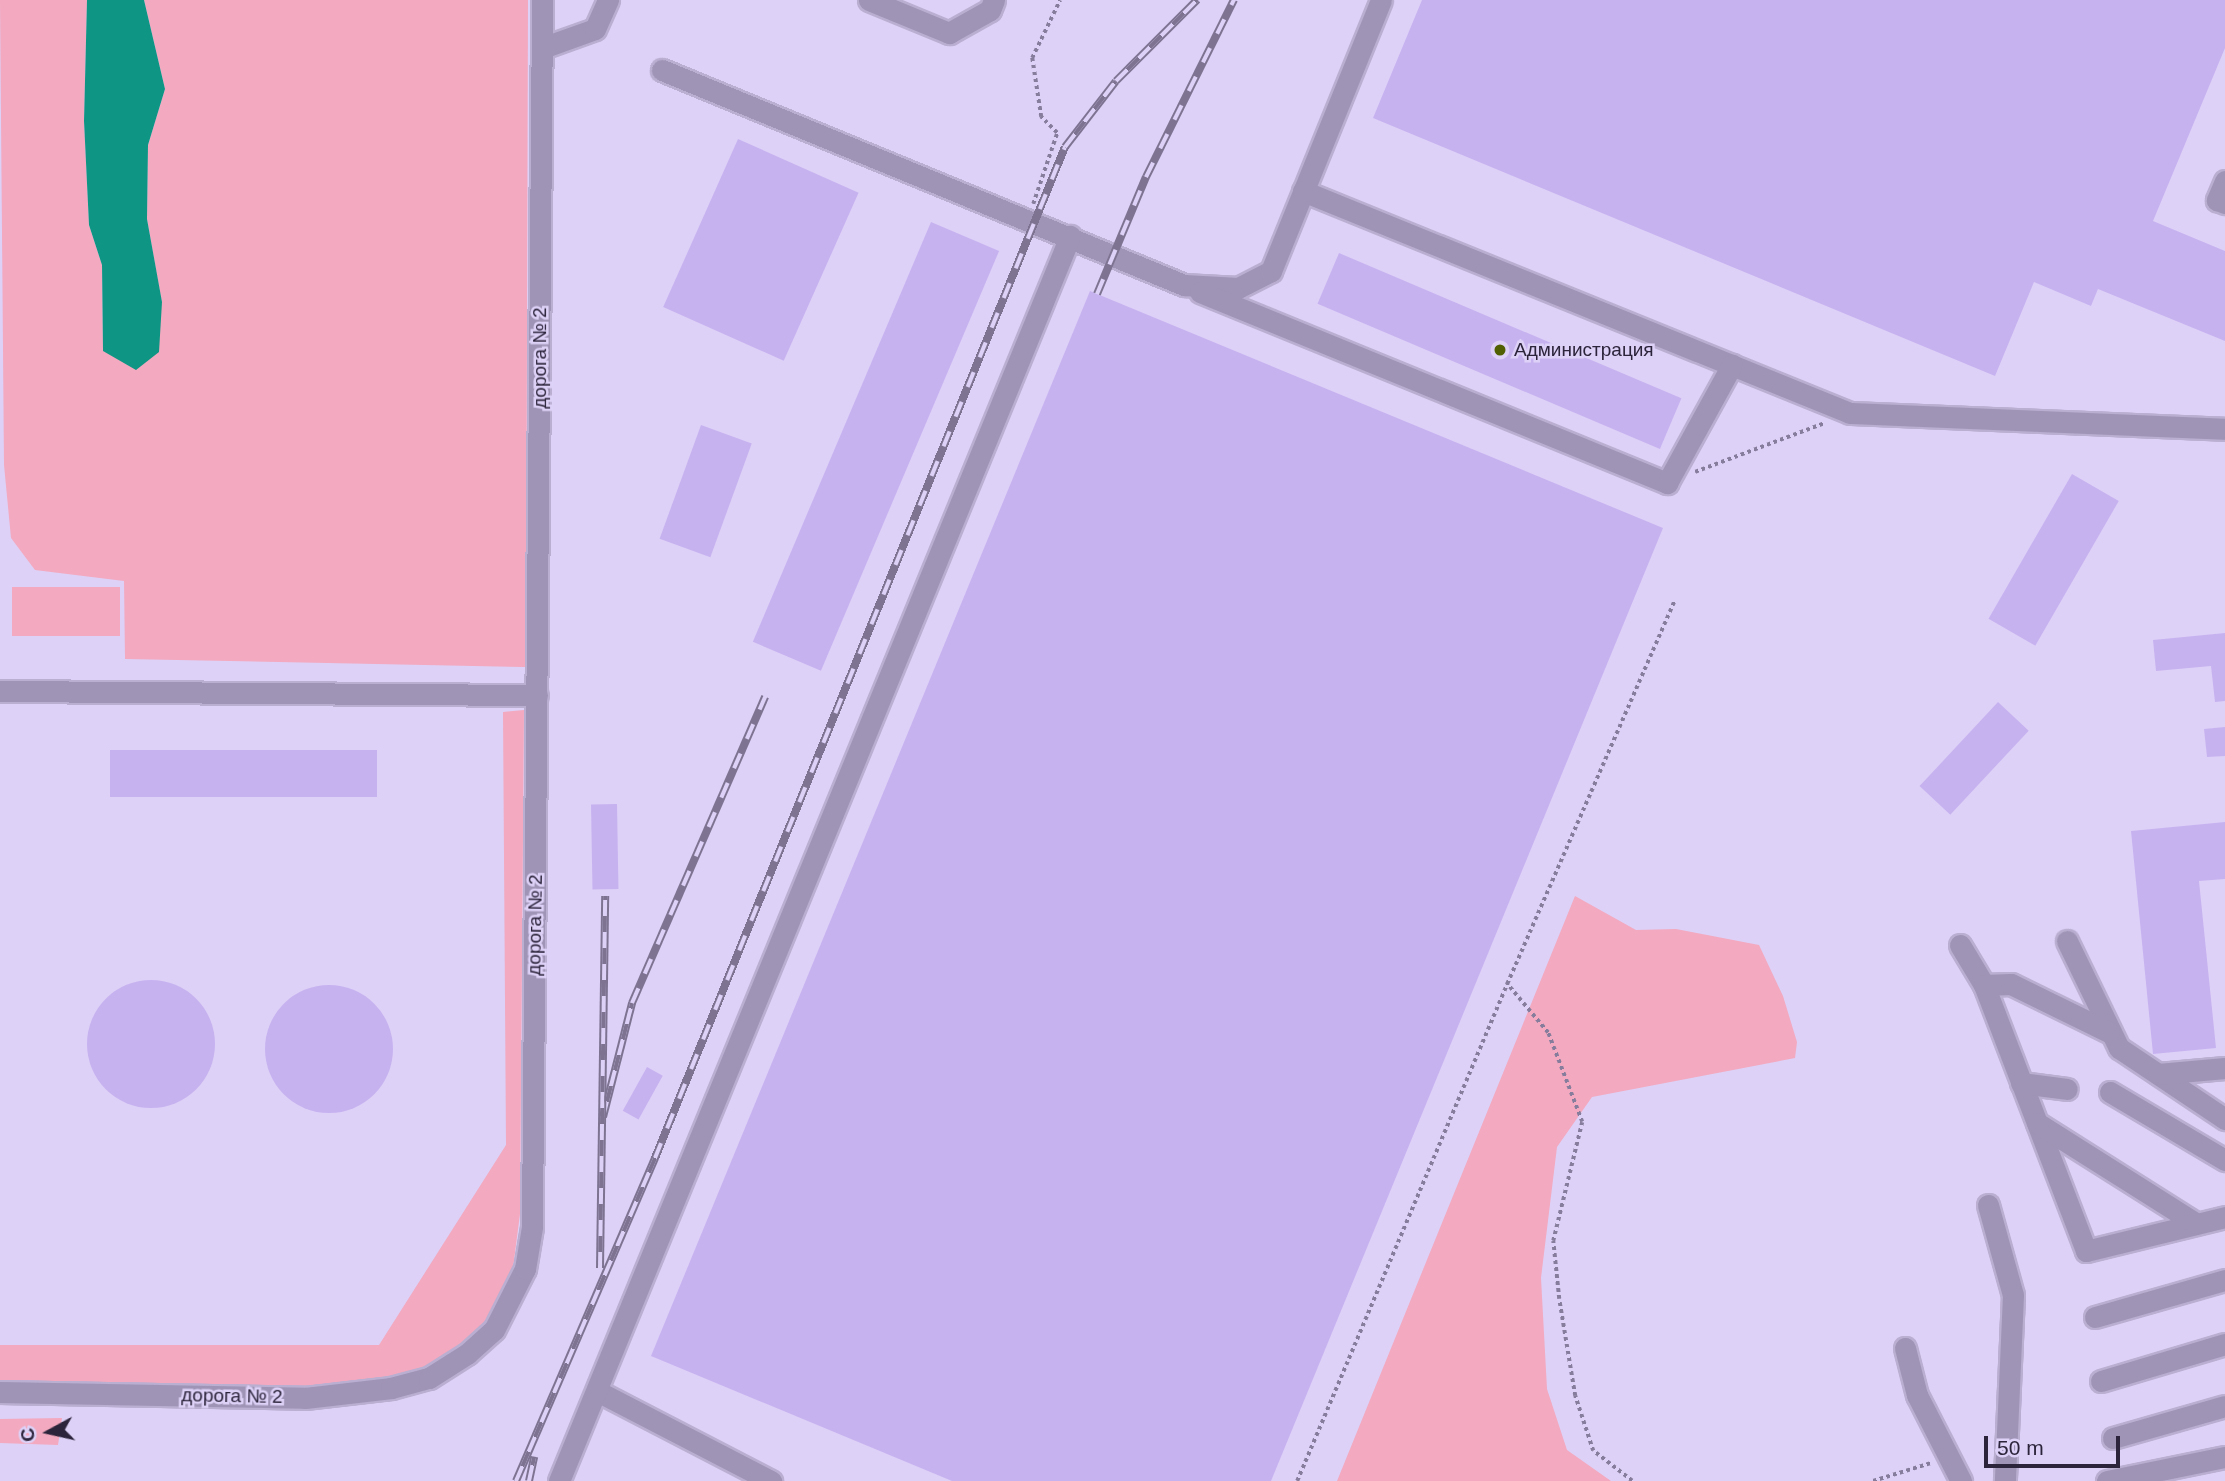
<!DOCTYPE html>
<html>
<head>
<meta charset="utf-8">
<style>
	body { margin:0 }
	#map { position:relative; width:2225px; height:1481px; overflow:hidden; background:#ddd1f7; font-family:Helvetica,sans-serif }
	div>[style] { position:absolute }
	.green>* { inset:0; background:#f3a9bf; transform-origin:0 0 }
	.water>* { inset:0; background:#0f9583 }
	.building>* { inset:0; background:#c7b2f0; transform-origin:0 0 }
	.round { border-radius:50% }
	.path>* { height:3.5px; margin-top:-1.75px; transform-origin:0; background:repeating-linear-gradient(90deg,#867c9b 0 3.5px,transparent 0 7px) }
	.roads { filter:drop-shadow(2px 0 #baaed1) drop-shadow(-2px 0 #baaed1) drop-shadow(0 2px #baaed1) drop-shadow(0 -2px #baaed1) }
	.minor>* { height:21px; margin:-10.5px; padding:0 10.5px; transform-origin:10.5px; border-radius:10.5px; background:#9f94b5 }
	.rail>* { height:8px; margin-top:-4px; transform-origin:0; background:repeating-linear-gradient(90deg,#ddd1f7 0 16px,#7e7492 0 32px); box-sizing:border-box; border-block:2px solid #7e7492 }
	.dots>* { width:19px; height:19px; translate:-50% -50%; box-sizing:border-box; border:4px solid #ddd1f7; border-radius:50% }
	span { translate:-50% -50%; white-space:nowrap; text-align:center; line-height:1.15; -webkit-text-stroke:5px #ddd1f7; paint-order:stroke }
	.poi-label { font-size:19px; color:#2c243b }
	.left { translate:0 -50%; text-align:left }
	.street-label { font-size:19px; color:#2c243b }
	.north { position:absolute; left:14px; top:1397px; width:70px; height:70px; -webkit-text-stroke:5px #ddd1f7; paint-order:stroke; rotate:262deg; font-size:19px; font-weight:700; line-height:28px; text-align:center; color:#2c243b }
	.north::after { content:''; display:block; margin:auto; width:24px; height:32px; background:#2c243b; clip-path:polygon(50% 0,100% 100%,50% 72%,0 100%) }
	.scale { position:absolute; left:1984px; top:1436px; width:136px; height:32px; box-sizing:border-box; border:4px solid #2c243b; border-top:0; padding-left:9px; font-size:21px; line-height:24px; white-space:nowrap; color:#2c243b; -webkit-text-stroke:5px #ddd1f7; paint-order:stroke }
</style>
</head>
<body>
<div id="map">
	<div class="green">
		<div style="clip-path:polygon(0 0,87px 0,84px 121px,89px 225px,102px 265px,103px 351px,162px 303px,147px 219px,148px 145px,165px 89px,144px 0,528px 0,526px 667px,125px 659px,124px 581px,35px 570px,11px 538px,4px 465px)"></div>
		<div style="left:12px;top:587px;width:108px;height:49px"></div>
		<div style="clip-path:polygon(524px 710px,520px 1214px,513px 1268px,483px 1329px,437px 1362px,395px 1377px,314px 1388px,0 1380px,0 1345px,379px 1345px,506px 1145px,503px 712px)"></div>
		<div style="clip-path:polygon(1575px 896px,1636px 930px,1676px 929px,1759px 945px,1783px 996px,1797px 1042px,1795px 1058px,1592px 1097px,1557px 1147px,1541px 1278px,1547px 1389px,1567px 1450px,1611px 1481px,1337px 1481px)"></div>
		<div style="clip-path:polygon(62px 1418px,58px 1445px,0 1443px,0 1419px)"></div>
	</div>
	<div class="water">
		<div style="clip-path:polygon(87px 0,144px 0,165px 89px,148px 145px,147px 219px,162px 302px,159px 352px,136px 370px,103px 351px,102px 265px,89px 225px,84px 121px)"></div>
	</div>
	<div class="building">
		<div style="clip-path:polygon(1422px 0,2225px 0,2225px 48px,2153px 221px,2225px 251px,2225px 341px,2098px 289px,2091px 306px,2034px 282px,1995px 376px,1373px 118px)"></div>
		<div style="left:738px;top:139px;width:132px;height:184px;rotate:24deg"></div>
		<div style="left:931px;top:222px;width:74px;height:456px;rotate:23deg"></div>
		<div style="left:1339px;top:253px;width:372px;height:55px;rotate:23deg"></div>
		<div style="clip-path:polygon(1090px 291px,1663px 528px,1271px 1481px,952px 1481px,651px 1356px)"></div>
		<div style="left:701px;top:425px;width:54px;height:121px;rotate:20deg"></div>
		<div style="left:2072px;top:474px;width:54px;height:167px;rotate:30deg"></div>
		<div style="clip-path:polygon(2225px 633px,2225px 701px,2215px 702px,2211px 666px,2156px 671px,2153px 640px)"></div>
		<div style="left:1998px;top:702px;width:42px;height:115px;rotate:43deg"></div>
		<div style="clip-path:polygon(2225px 727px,2225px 756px,2207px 757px,2204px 729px)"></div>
		<div style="left:110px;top:750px;width:267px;height:47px"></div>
		<div style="left:617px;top:804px;width:85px;height:26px;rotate:89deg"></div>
		<div style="clip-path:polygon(2225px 822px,2225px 879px,2199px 881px,2216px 1048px,2153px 1054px,2131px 831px)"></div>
		<div class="round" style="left:87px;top:980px;width:128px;height:128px"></div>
		<div class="round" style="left:265px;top:985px;width:128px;height:128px"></div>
		<div style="left:647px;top:1067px;width:18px;height:50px;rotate:29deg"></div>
	</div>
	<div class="path">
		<div style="left:1033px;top:204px;width:75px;rotate:-71.3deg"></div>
		<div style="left:1057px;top:133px;width:23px;rotate:-135deg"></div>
		<div style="left:1041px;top:117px;width:60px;rotate:-98.7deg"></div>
		<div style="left:1032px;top:58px;width:64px;rotate:-64.2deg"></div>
		<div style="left:1695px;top:472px;width:139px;rotate:-20.7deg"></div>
		<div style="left:1297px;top:1481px;width:540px;rotate:-67.09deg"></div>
		<div style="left:1632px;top:1481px;width:49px;rotate:-142.4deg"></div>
		<div style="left:1593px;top:1451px;width:58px;rotate:-108.1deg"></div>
		<div style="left:1575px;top:1396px;width:98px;rotate:-99.4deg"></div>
		<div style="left:1559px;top:1299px;width:58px;rotate:-95.9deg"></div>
		<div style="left:1553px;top:1241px;width:122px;rotate:-76.3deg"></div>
		<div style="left:1582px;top:1122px;width:95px;rotate:-110.9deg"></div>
		<div style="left:1548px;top:1033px;width:64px;rotate:-129.9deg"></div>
		<div style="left:1507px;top:984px;width:417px;rotate:-66.4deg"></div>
		<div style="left:1873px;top:1481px;width:61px;rotate:-17.2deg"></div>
	</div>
	<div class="roads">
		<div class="minor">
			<div style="left:869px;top:0;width:87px;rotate:22.4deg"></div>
			<div style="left:949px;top:33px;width:47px;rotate:-29.3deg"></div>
			<div style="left:990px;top:10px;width:11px;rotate:-68deg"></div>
			<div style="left:542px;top:48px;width:56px;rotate:-19.7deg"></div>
			<div style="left:595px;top:29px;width:32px;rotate:-66deg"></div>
			<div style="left:662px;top:70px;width:565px;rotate:22.39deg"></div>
			<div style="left:1184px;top:285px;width:54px;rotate:3.2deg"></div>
			<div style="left:1238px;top:288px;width:37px;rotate:-27deg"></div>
			<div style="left:1271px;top:271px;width:292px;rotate:-67.9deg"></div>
			<div style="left:2225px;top:181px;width:21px;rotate:113deg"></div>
			<div style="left:2217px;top:200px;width:9px;rotate:21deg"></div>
			<div style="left:1303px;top:191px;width:590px;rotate:22.09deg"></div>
			<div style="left:1850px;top:413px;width:375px;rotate:2.4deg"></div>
			<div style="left:1200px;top:292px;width:505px;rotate:22.24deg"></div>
			<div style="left:1667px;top:483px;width:135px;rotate:-61.2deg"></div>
			<div style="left:0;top:691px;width:537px;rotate:0.43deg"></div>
			<div style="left:2067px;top:941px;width:119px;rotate:64.1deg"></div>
			<div style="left:2119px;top:1048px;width:128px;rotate:33.8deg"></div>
			<div style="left:1960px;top:945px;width:47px;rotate:59deg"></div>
			<div style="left:1984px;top:985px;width:285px;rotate:69deg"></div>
			<div style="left:2086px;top:1251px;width:143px;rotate:-13.7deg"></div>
			<div style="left:1984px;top:985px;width:27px;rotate:-2deg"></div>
			<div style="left:2011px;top:984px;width:109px;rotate:26.1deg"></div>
			<div style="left:2158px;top:1074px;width:67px;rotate:-5.1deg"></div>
			<div style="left:2021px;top:1083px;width:46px;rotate:7.4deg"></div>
			<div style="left:2110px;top:1092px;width:134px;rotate:30.6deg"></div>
			<div style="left:2037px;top:1123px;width:187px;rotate:32.3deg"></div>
			<div style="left:1988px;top:1205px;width:93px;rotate:74.5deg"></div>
			<div style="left:2013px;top:1295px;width:186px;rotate:92.5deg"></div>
			<div style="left:2095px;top:1317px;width:135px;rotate:-15.9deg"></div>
			<div style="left:1905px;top:1348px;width:49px;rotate:75.7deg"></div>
			<div style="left:1917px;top:1395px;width:97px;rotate:62.9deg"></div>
			<div style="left:2101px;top:1381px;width:129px;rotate:-16.6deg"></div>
			<div style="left:0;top:1392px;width:305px;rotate:1.1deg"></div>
			<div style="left:305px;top:1398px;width:87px;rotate:-6.6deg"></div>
			<div style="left:391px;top:1388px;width:39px;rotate:-15deg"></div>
			<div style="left:429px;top:1378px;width:45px;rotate:-32.3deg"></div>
			<div style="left:467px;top:1354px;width:36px;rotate:-42deg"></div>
			<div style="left:494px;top:1330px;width:68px;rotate:-63.1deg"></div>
			<div style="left:525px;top:1269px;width:43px;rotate:-80.5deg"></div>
			<div style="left:532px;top:1227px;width:1227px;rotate:-89.53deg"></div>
			<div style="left:599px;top:1392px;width:194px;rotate:27.4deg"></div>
			<div style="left:2113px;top:1438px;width:116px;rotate:-15.9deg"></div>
			<div style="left:559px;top:1481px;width:1346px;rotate:-67.68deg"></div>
			<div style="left:2107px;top:1481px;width:120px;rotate:-11.5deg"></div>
		</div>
	</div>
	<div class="rail">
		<div style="left:1097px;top:294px;width:127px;rotate:-67.3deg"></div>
		<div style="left:1146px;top:177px;width:198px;rotate:-63.6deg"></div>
		<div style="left:603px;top:1117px;width:118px;rotate:-75.7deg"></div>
		<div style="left:632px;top:1003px;width:334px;rotate:-66.5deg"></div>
		<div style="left:600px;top:1268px;width:372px;rotate:-89.2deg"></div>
		<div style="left:516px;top:1481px;width:352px;rotate:-66.7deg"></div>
		<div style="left:655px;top:1158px;width:1091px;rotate:-67.93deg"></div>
		<div style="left:1065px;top:147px;width:83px;rotate:-52.3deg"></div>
		<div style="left:1116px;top:81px;width:115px;rotate:-45deg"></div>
		<div style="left:529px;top:1481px;width:25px;rotate:-78deg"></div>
	</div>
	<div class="dots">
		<div style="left:1500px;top:350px;background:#505f01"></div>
	</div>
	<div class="poi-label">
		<span class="left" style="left:1514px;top:350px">Администрация</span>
	</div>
	<div class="street-label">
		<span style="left:540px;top:358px;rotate:-90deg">дорога № 2</span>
		<span style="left:535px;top:925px;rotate:-89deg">дорога № 2</span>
		<span style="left:232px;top:1396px;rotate:1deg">дорога № 2</span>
	</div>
	<div class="north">С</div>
	<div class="scale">50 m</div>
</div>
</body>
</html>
